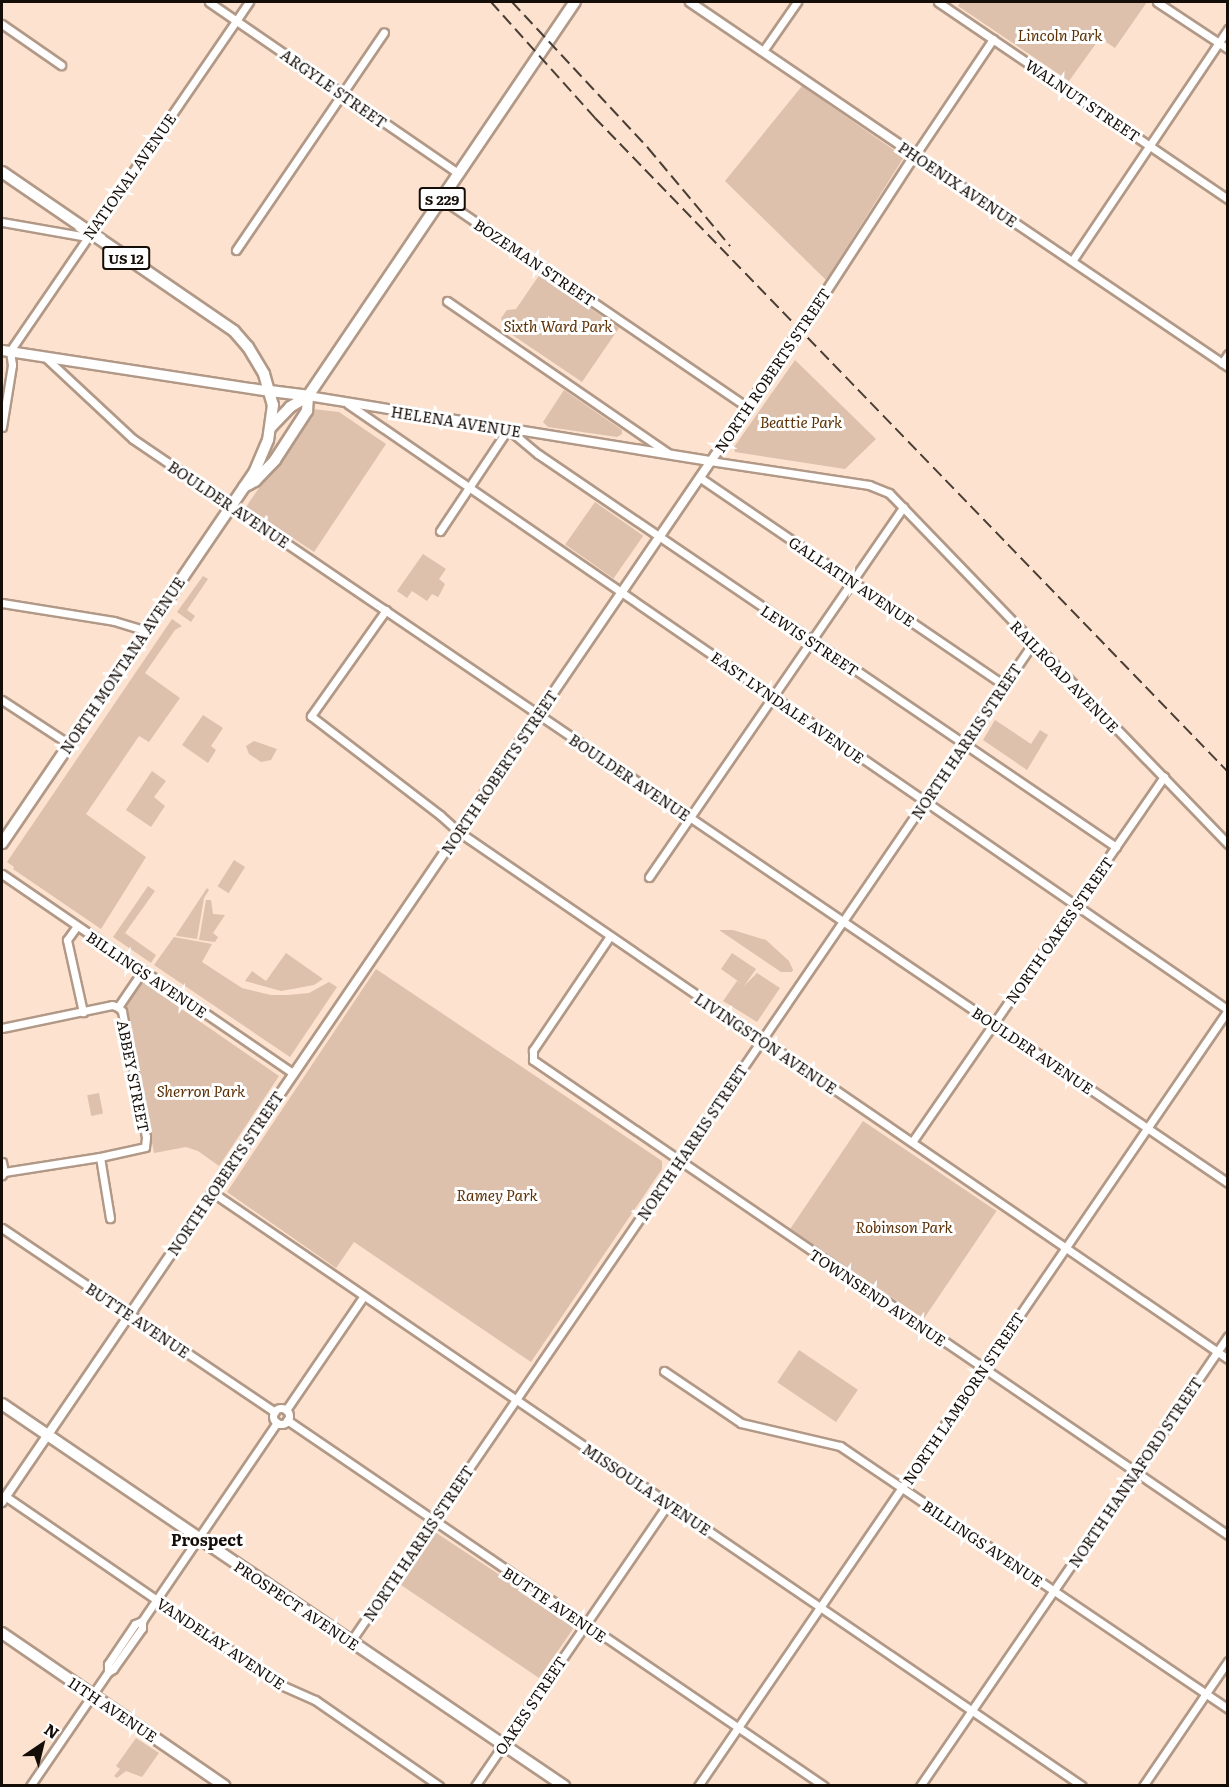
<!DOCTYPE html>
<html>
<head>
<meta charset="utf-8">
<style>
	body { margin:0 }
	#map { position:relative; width:1229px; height:1787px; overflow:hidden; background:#fce2cf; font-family:Literata,serif }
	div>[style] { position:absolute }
	.green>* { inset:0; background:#ddc1ad; transform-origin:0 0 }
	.roads { filter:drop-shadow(2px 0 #b29987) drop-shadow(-2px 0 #b29987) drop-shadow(0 2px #b29987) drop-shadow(0 -2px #b29987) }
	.minor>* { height:7px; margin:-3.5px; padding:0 3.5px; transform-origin:3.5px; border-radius:3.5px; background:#fff }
	.minor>.ring { margin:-3.5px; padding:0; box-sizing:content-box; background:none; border:7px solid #fff; border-radius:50% }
	.tertiary>* { height:8px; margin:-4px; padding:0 4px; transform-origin:4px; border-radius:4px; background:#fff }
	.secondary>* { height:9px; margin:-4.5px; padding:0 4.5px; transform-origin:4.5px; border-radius:4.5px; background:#fff }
	.primary>* { height:10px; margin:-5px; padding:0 5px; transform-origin:5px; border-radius:5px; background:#fff }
	.trunk>* { height:10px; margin:-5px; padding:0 5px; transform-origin:5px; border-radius:5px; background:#fff }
	.rail>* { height:2px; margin-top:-1px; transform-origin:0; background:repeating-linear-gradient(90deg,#493d34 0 12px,transparent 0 18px) }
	span { translate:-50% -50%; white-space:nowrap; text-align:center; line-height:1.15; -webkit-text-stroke:6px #fff; paint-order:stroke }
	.shield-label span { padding:2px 4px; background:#fff; border:2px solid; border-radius:4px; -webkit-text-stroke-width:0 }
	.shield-label { font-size:14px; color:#150d07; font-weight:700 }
	.park-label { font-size:15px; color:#5c3004; font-style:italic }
	.street-label { font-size:15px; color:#150d07 }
	.neighbourhood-label { font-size:16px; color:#150d07; font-weight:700 }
	.frame { position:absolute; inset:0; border:3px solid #150d07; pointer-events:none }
	.north { position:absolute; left:12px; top:1715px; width:60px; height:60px; -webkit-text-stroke:4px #fff; paint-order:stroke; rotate:35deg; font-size:16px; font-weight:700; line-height:24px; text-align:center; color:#150d07 }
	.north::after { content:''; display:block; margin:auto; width:21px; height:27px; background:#150d07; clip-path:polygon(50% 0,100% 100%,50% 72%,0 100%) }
</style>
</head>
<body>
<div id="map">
	<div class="green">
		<div style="clip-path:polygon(961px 2px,1147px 2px,1115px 48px,1100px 38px,1069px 81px,958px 6px)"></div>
		<div style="clip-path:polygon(802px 86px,904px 157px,826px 280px,725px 181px)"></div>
		<div style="clip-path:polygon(540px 274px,619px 328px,582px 382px,508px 332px,502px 321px,501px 318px,507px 310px,516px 309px)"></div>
		<div style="clip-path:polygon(795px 360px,876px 439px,845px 469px,735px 452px,734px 447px)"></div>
		<div style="clip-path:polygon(564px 390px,622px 430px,622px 434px,617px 437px,548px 427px,543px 422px)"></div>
		<div style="clip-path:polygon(313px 409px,339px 412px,386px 444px,314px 552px,246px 507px)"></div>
		<div style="left:595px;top:502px;width:59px;height:52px;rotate:35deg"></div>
		<div style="clip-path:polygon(423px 554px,446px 569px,439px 579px,445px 584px,440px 594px,438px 597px,432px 594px,427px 601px,412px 591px,407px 598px,397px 591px)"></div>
		<div style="clip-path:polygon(203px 576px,208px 579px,187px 610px,195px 616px,191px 622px,177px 612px)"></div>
		<div style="clip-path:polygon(172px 619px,182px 626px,175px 630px,145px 673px,180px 698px,149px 742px,139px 736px,86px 814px,146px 857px,101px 929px,13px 869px,14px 867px,7px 862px)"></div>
		<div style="clip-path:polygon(203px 715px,223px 728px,211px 746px,216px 750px,208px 763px,182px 745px)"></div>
		<div style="clip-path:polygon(995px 720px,1031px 744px,1040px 730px,1048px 735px,1027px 770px,983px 740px)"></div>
		<div style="clip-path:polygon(254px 741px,277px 749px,271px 760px,261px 762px,249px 754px,246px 746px)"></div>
		<div style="clip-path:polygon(152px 771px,166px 781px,154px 797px,165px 806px,151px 827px,126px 810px)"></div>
		<div style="left:234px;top:860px;width:13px;height:31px;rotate:32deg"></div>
		<div style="clip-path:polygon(148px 886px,155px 891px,125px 933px,156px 955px,151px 963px,113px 937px)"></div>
		<div style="clip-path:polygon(207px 888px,209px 890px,204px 898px,197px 939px,177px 936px,176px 935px)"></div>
		<div style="clip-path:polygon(206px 900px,211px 900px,213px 914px,225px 915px,213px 933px,218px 937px,215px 942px,199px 940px)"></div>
		<div style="clip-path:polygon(719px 930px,733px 930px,766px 940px,789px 961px,793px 970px,792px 972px,781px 972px)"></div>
		<div style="clip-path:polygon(174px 937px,212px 944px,202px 962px,242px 988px,271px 995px,288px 995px,309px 993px,329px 982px,337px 987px,290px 1057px,154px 965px)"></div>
		<div style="clip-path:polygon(286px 953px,323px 979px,314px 985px,281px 991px,245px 981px,252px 971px,266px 981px)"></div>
		<div style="clip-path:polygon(732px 953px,756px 969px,744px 986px,757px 973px,780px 988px,757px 1022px,723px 1001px,737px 981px,742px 984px,721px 969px)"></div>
		<div style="clip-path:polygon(376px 969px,662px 1161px,662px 1169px,531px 1362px,354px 1242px,336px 1268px,227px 1192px)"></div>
		<div style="clip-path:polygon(140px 983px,144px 983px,279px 1076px,219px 1166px,198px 1151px,186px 1147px,154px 1153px,126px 1002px)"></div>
		<div style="left:99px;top:1093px;width:21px;height:12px;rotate:79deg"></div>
		<div style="left:863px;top:1121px;width:161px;height:130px;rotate:34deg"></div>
		<div style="left:799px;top:1350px;width:71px;height:39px;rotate:34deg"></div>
		<div style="clip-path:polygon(435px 1532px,572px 1623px,573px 1629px,539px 1678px,398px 1583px)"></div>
		<div style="clip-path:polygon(136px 1738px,159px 1753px,142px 1777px,126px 1771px,117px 1778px,114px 1776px,120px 1769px,116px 1766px)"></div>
	</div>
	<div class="roads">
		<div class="minor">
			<div style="left:209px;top:2px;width:303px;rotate:34.5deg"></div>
			<div style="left:938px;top:2px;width:351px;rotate:34.2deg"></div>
			<div style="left:1157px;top:2px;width:85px;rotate:33.5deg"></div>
			<div style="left:2px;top:24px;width:72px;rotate:34.8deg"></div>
			<div style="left:993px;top:39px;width:140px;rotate:123.9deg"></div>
			<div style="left:915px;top:155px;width:378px;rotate:34.1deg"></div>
			<div style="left:763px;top:51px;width:60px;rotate:-55.2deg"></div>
			<div style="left:442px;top:199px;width:369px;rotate:34.3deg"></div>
			<div style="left:2px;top:222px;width:86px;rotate:10deg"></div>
			<div style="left:236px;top:250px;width:263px;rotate:-55.8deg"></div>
			<div style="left:1072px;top:261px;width:280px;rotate:-56.1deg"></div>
			<div style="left:447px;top:301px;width:268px;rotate:34.5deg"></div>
			<div style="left:45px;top:357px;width:120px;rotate:43deg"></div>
			<div style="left:133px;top:439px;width:1324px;rotate:34.19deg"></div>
			<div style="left:1222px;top:363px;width:11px;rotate:-56deg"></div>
			<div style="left:348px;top:404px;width:1068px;rotate:34.55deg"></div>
			<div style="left:2px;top:427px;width:63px;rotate:-80.8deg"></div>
			<div style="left:12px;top:365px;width:14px;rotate:-98deg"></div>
			<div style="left:10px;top:351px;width:423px;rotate:-55.6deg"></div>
			<div style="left:710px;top:461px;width:161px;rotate:8.6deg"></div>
			<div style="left:869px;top:485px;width:22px;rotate:22deg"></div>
			<div style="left:889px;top:493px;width:488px;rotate:46deg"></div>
			<div style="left:699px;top:477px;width:369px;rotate:34.3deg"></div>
			<div style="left:440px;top:531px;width:123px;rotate:-56.3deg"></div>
			<div style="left:508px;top:429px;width:39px;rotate:40deg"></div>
			<div style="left:538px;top:454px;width:699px;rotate:34.21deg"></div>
			<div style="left:2px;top:603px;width:113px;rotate:9.1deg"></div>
			<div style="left:114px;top:621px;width:34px;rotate:17deg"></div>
			<div style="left:386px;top:610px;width:130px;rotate:125.3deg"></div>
			<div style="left:311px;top:716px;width:163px;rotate:37.5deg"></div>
			<div style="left:440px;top:815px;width:25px;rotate:42deg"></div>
			<div style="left:459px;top:832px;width:932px;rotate:34.42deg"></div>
			<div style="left:2px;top:700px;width:80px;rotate:33.3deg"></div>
			<div style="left:2px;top:874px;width:353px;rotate:34.4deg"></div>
			<div style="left:649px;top:877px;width:449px;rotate:-55.5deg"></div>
			<div style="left:77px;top:926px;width:17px;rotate:126deg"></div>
			<div style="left:67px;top:940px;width:74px;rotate:77.5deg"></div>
			<div style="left:610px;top:936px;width:138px;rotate:124deg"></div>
			<div style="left:533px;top:1050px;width:10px;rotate:90deg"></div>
			<div style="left:533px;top:1060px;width:842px;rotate:34.35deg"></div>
			<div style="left:118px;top:1007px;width:42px;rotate:-55.6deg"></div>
			<div style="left:2px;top:1028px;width:112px;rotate:-11.8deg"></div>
			<div style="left:112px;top:1005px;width:6px;rotate:18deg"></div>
			<div style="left:912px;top:1142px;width:444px;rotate:-55.4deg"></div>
			<div style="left:100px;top:1157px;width:62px;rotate:80.7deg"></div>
			<div style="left:2px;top:1162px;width:10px;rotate:79deg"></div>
			<div style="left:4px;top:1172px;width:4px;rotate:124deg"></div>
			<div style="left:4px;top:1172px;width:97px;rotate:-8.9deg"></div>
			<div style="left:100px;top:1157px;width:46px;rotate:-12.5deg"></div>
			<div style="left:145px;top:1147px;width:10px;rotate:-84deg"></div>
			<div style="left:146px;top:1137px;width:128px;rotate:-100.8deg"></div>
			<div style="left:122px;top:1011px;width:6px;rotate:-135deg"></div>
			<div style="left:212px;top:1192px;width:1053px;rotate:34.32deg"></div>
			<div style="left:2px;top:1228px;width:329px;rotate:34deg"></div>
			<div style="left:664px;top:1371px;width:93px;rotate:34deg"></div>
			<div style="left:741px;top:1423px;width:102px;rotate:13.1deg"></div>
			<div style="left:840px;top:1446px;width:469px;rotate:34.1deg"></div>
			<div class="ring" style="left:273px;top:1408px;width:9px;height:9px"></div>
			<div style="left:286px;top:1410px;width:137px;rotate:-55.7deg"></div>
			<div style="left:287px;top:1420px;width:650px;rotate:34.28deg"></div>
			<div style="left:5px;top:1496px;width:335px;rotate:34.4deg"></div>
			<div style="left:281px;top:1685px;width:37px;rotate:24deg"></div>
			<div style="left:315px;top:1700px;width:151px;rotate:34.7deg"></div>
			<div style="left:351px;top:1641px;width:1209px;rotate:-55.65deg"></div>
			<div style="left:108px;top:1672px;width:8px;rotate:-90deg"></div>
			<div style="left:108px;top:1664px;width:48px;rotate:-56deg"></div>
			<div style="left:135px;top:1624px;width:8px;rotate:-23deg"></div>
			<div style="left:30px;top:1786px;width:138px;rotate:-55.6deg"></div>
			<div style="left:108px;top:1672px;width:6px;rotate:-31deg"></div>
			<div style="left:113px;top:1669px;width:50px;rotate:-54.7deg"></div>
			<div style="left:142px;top:1628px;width:7px;rotate:-90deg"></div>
			<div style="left:142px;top:1621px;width:240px;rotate:-55.8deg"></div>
			<div style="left:475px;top:1786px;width:342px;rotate:-55.6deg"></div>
			<div style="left:698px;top:1786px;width:940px;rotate:-55.67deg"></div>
			<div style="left:920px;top:1786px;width:545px;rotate:-55.61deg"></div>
			<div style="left:1143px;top:1786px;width:151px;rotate:-55.8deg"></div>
		</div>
		<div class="tertiary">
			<div style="left:308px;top:396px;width:407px;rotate:9.2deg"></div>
			<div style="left:2px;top:1502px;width:1457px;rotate:-55.74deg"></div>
			<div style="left:822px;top:298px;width:171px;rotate:-57deg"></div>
			<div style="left:915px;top:155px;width:272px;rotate:-145.8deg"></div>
		</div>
		<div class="secondary">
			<div style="left:2px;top:350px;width:271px;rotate:8.7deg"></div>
		</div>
		<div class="primary">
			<div style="left:270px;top:391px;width:38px;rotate:7deg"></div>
			<div style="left:271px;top:427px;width:28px;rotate:-46deg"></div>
			<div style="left:290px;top:407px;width:21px;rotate:-31deg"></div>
			<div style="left:308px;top:396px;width:476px;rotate:-55.9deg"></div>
			<div style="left:244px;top:487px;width:13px;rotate:-29deg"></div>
			<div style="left:255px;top:481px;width:29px;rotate:-46deg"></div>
			<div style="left:275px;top:460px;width:59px;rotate:-56.9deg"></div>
			<div style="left:307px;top:411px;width:15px;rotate:-86deg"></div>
		</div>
		<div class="trunk">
			<div style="left:2px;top:172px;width:281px;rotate:34.4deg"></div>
			<div style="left:234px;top:331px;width:21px;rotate:49deg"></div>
			<div style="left:248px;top:347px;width:31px;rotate:59deg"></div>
			<div style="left:264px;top:374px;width:32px;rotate:74deg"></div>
			<div style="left:273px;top:405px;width:35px;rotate:98deg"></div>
			<div style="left:268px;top:440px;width:34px;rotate:113deg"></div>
			<div style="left:255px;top:471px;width:450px;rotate:124.2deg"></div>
			<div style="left:2px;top:1404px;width:680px;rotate:34.2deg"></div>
			<div style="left:2px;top:1633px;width:270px;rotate:34.5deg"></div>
		</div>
	</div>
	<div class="rail">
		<div style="left:491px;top:2px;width:156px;rotate:48.1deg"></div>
		<div style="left:595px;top:118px;width:910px;rotate:45.93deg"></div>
		<div style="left:512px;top:2px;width:200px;rotate:47deg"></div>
		<div style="left:648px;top:148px;width:128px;rotate:50.1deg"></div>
	</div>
	<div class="shield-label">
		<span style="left:442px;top:199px">S 229</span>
		<span style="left:126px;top:258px">US 12</span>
	</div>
	<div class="park-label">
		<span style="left:1060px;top:35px">Lincoln Park</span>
		<span style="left:558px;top:326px">Sixth Ward Park</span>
		<span style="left:801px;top:422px">Beattie Park</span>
		<span style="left:201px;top:1091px">Sherron Park</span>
		<span style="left:497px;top:1195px">Ramey Park</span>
		<span style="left:904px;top:1227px">Robinson Park</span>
	</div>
	<div class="street-label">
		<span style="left:334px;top:88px;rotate:35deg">ARGYLE STREET</span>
		<span style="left:1083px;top:100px;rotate:34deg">WALNUT STREET</span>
		<span style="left:129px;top:176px;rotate:-55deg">NATIONAL AVENUE</span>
		<span style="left:958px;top:184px;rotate:34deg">PHOENIX AVENUE</span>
		<span style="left:535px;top:262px;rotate:34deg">BOZEMAN STREET</span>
		<span style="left:772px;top:370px;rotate:-56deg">NORTH ROBERTS STREET</span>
		<span style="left:456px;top:421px;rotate:9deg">HELENA AVENUE</span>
		<span style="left:229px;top:504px;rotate:34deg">BOULDER AVENUE</span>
		<span style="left:852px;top:581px;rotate:34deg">GALLATIN AVENUE</span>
		<span style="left:810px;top:640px;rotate:34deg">LEWIS STREET</span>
		<span style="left:122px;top:665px;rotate:-56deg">NORTH MONTANA AVENUE</span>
		<span style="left:1065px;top:676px;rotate:46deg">RAILROAD AVENUE</span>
		<span style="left:788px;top:707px;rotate:35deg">EAST LYNDALE AVENUE</span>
		<span style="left:966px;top:741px;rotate:-56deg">NORTH HARRIS STREET</span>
		<span style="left:499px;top:772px;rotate:-56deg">NORTH ROBERTS STREET</span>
		<span style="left:630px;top:777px;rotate:34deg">BOULDER AVENUE</span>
		<span style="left:1059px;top:930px;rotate:-55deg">NORTH OAKES STREET</span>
		<span style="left:147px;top:974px;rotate:34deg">BILLINGS AVENUE</span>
		<span style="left:766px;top:1043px;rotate:34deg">LIVINGSTON AVENUE</span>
		<span style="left:1033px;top:1050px;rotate:34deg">BOULDER AVENUE</span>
		<span style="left:134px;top:1076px;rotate:79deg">ABBEY STREET</span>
		<span style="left:692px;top:1142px;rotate:-56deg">NORTH HARRIS STREET</span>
		<span style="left:225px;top:1173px;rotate:-56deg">NORTH ROBERTS STREET</span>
		<span style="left:878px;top:1297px;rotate:34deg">TOWNSEND AVENUE</span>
		<span style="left:138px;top:1320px;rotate:34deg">BUTTE AVENUE</span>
		<span style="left:963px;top:1398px;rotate:-56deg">NORTH LAMBORN STREET</span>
		<span style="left:1135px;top:1472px;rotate:-56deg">NORTH HANNAFORD STREET</span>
		<span style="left:647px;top:1489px;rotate:34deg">MISSOULA AVENUE</span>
		<span style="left:418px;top:1543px;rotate:-56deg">NORTH HARRIS STREET</span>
		<span style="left:983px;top:1543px;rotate:34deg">BILLINGS AVENUE</span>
		<span style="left:555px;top:1604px;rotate:34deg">BUTTE AVENUE</span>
		<span style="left:297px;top:1605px;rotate:34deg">PROSPECT AVENUE</span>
		<span style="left:221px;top:1643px;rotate:34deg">VANDELAY AVENUE</span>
		<span style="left:530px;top:1705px;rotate:-56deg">OAKES STREET</span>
		<span style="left:113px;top:1709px;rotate:34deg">11TH AVENUE</span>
	</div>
	<div class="neighbourhood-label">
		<span style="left:207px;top:1539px">Prospect</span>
	</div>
	<div class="frame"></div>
	<div class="north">N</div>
</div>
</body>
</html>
